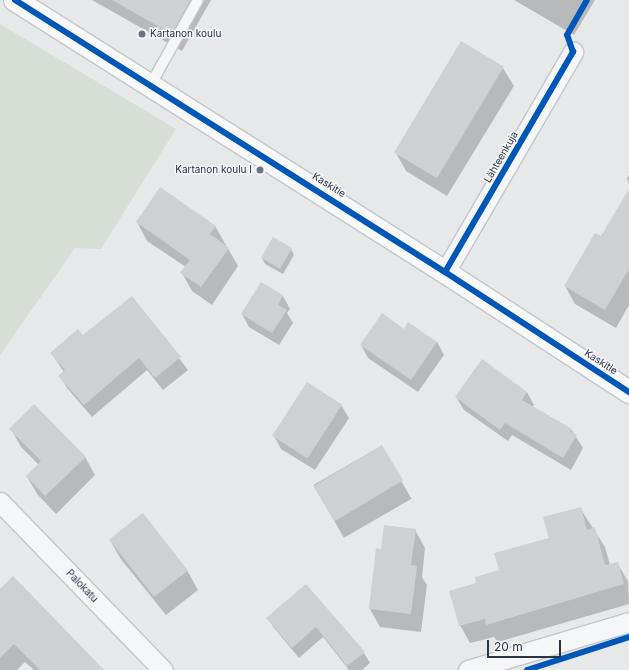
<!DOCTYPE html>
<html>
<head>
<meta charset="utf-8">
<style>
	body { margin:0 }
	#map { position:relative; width:629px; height:670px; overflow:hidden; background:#e6e8ea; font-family:Inter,sans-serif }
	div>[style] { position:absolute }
	.green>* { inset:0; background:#d6ded6 }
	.shadow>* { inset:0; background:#0003; transform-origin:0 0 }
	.building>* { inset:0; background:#ced0d3; transform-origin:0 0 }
	.roads { filter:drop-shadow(1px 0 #c4c6c8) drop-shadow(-1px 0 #c4c6c8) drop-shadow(0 1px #c4c6c8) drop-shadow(0 -1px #c4c6c8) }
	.lane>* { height:10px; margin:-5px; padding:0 5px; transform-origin:5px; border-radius:5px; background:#f5f6f7 }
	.street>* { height:19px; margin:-9.5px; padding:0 9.5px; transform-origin:9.5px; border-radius:9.5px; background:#f5f6f7 }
	.secondary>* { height:22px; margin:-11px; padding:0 11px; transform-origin:11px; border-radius:11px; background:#f8f8f8 }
	.cycleway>* { height:6px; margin:-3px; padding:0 3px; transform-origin:3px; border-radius:3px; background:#0057b8 }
	.dots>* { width:11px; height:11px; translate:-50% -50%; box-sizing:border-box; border:2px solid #f4f6f9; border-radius:50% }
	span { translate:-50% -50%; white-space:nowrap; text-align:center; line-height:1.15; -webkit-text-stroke:3px #f4f6f9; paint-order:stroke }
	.poi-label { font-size:10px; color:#2b3445 }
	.left { translate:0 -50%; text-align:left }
	.right { translate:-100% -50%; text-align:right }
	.street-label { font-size:10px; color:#2b3445 }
	.scale { position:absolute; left:487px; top:640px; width:74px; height:18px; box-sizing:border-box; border:2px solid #2b3445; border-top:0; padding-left:5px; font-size:12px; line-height:14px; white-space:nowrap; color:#2b3445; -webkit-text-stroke:3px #f4f6f9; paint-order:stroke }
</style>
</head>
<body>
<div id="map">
	<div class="green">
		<div style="clip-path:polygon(0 24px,176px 129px,101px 249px,75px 248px,0 355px)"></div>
	</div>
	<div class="shadow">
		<div style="clip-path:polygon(92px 0,211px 0,182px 51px)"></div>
		<div style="clip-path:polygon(514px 0,595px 0,574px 35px)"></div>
		<div style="clip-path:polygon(503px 68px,514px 86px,447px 196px,406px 171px,396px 153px)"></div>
		<div style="clip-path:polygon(629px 175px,629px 183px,627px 179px)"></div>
		<div style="clip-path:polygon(629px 191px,629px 305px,616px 328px,575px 304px,565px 286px,602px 238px)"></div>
		<div style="clip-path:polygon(137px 222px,215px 226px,238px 266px,212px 305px,192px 291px,182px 273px,186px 267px,147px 241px)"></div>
		<div style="clip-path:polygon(291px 249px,294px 255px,283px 274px,265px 264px,262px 258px)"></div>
		<div style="clip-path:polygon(262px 283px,283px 296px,290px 309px,287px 313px,293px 323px,279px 345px,249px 327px,242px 314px)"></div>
		<div style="clip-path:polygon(132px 297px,188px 370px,163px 390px,147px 370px,92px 417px,67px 388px,60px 376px,64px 372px,51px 353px,83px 336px)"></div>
		<div style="clip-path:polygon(404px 330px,437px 342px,444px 355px,418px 392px,368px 358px,361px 345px)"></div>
		<div style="clip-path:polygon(527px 392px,534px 405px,532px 407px,571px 429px,583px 448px,571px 470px,512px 435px,508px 441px,464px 410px,456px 397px)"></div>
		<div style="clip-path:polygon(341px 405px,349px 418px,315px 470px,281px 449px,274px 436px)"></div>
		<div style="clip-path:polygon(11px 429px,85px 457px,95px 475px,56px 514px,38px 495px,27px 477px,39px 465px,21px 447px)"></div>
		<div style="left:381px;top:446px;width:61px;height:78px;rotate:60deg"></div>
		<div style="clip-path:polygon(580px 508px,605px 547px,610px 565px,617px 563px,628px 581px,629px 604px,498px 642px,494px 637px,470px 643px,460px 625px,500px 571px,550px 539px)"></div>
		<div style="clip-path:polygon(142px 514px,188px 572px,198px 590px,166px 615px,120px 558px,110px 540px)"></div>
		<div style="clip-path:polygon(415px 530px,425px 548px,422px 577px,427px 585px,421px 632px,380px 627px,370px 609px,382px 550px)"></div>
		<div style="clip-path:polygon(306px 585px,364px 653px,370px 663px,362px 670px,349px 670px,323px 637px,299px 658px,274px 628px,268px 618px)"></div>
		<div style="clip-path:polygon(0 590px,102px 670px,34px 670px,25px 662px,17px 670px,0 670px)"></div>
	</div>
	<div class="building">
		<div style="clip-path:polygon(112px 0,190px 0,172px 34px)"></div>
		<div style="left:461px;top:41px;width:50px;height:130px;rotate:31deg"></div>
		<div style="clip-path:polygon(160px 187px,216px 226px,210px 234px,229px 248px,201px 287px,180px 273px,190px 260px,136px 222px)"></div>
		<div style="clip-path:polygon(629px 189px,629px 269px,605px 310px,564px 286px,595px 233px,601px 236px)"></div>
		<div style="left:273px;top:237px;width:22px;height:24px;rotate:30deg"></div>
		<div style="clip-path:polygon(261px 282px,283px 295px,278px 305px,287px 310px,272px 333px,241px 314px)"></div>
		<div style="clip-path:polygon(132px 296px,181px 357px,155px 378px,139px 358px,84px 405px,58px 376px,65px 370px,50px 353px,78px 329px,83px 335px)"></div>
		<div style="clip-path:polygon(382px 313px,404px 329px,408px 322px,437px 342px,411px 380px,360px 345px)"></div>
		<div style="clip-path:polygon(482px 359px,527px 392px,522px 400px,572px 429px,570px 431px,577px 435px,563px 458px,505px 423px,500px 430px,455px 397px)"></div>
		<div style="left:307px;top:382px;width:42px;height:64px;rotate:33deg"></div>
		<div style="clip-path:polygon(34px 404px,86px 457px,45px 496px,26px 476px,41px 461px,9px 429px)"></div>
		<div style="left:382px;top:445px;width:41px;height:80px;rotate:59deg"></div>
		<div style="clip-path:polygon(581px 507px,587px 530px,595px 527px,605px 565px,618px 562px,624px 584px,486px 625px,485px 619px,459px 626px,449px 591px,476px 583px,475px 577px,499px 570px,494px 553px,549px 538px,543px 517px)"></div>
		<div style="left:143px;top:513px;width:73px;height:43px;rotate:52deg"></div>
		<div style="clip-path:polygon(384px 525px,416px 529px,411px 565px,417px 566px,411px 614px,369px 609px,376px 548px,381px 549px)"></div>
		<div style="clip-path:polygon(13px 576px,82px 647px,104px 670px,40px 670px,14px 644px,0 658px,0 589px)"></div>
		<div style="clip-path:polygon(306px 584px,365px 652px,347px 666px,316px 627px,292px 648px,266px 618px)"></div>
	</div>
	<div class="roads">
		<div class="lane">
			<div style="left:151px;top:84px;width:96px;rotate:-60.8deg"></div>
		</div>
		<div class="street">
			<div style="left:445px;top:272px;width:255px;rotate:-59.8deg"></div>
			<div style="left:0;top:502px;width:234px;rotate:45.9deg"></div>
			<div style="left:468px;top:670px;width:168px;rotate:-16.6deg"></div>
		</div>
		<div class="secondary">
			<div style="left:15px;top:0;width:509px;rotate:32.32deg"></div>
			<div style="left:445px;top:272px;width:220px;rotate:33.1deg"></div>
		</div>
	</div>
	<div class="cycleway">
		<div style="left:15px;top:0;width:509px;rotate:32.32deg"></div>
		<div style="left:445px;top:272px;width:220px;rotate:33.1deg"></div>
		<div style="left:445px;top:272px;width:255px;rotate:-59.8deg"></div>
		<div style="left:573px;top:52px;width:18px;rotate:-109deg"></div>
		<div style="left:567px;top:35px;width:40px;rotate:-60.3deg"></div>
		<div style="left:527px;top:670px;width:107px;rotate:-17.9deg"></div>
	</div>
	<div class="dots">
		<div style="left:142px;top:34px;background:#6c737f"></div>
		<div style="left:260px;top:170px;background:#6c737f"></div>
	</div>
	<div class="poi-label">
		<span class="left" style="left:150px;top:34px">Kartanon koulu</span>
		<span class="right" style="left:252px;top:170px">Kartanon koulu I</span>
	</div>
	<div class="street-label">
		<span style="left:501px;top:157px;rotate:-60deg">Lähteenkuja</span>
		<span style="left:329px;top:185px;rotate:32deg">Kaskitie</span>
		<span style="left:601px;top:362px;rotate:33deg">Kaskitie</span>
		<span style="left:82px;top:586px;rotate:46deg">Palokatu</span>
	</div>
	<div class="scale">20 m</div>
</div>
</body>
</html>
